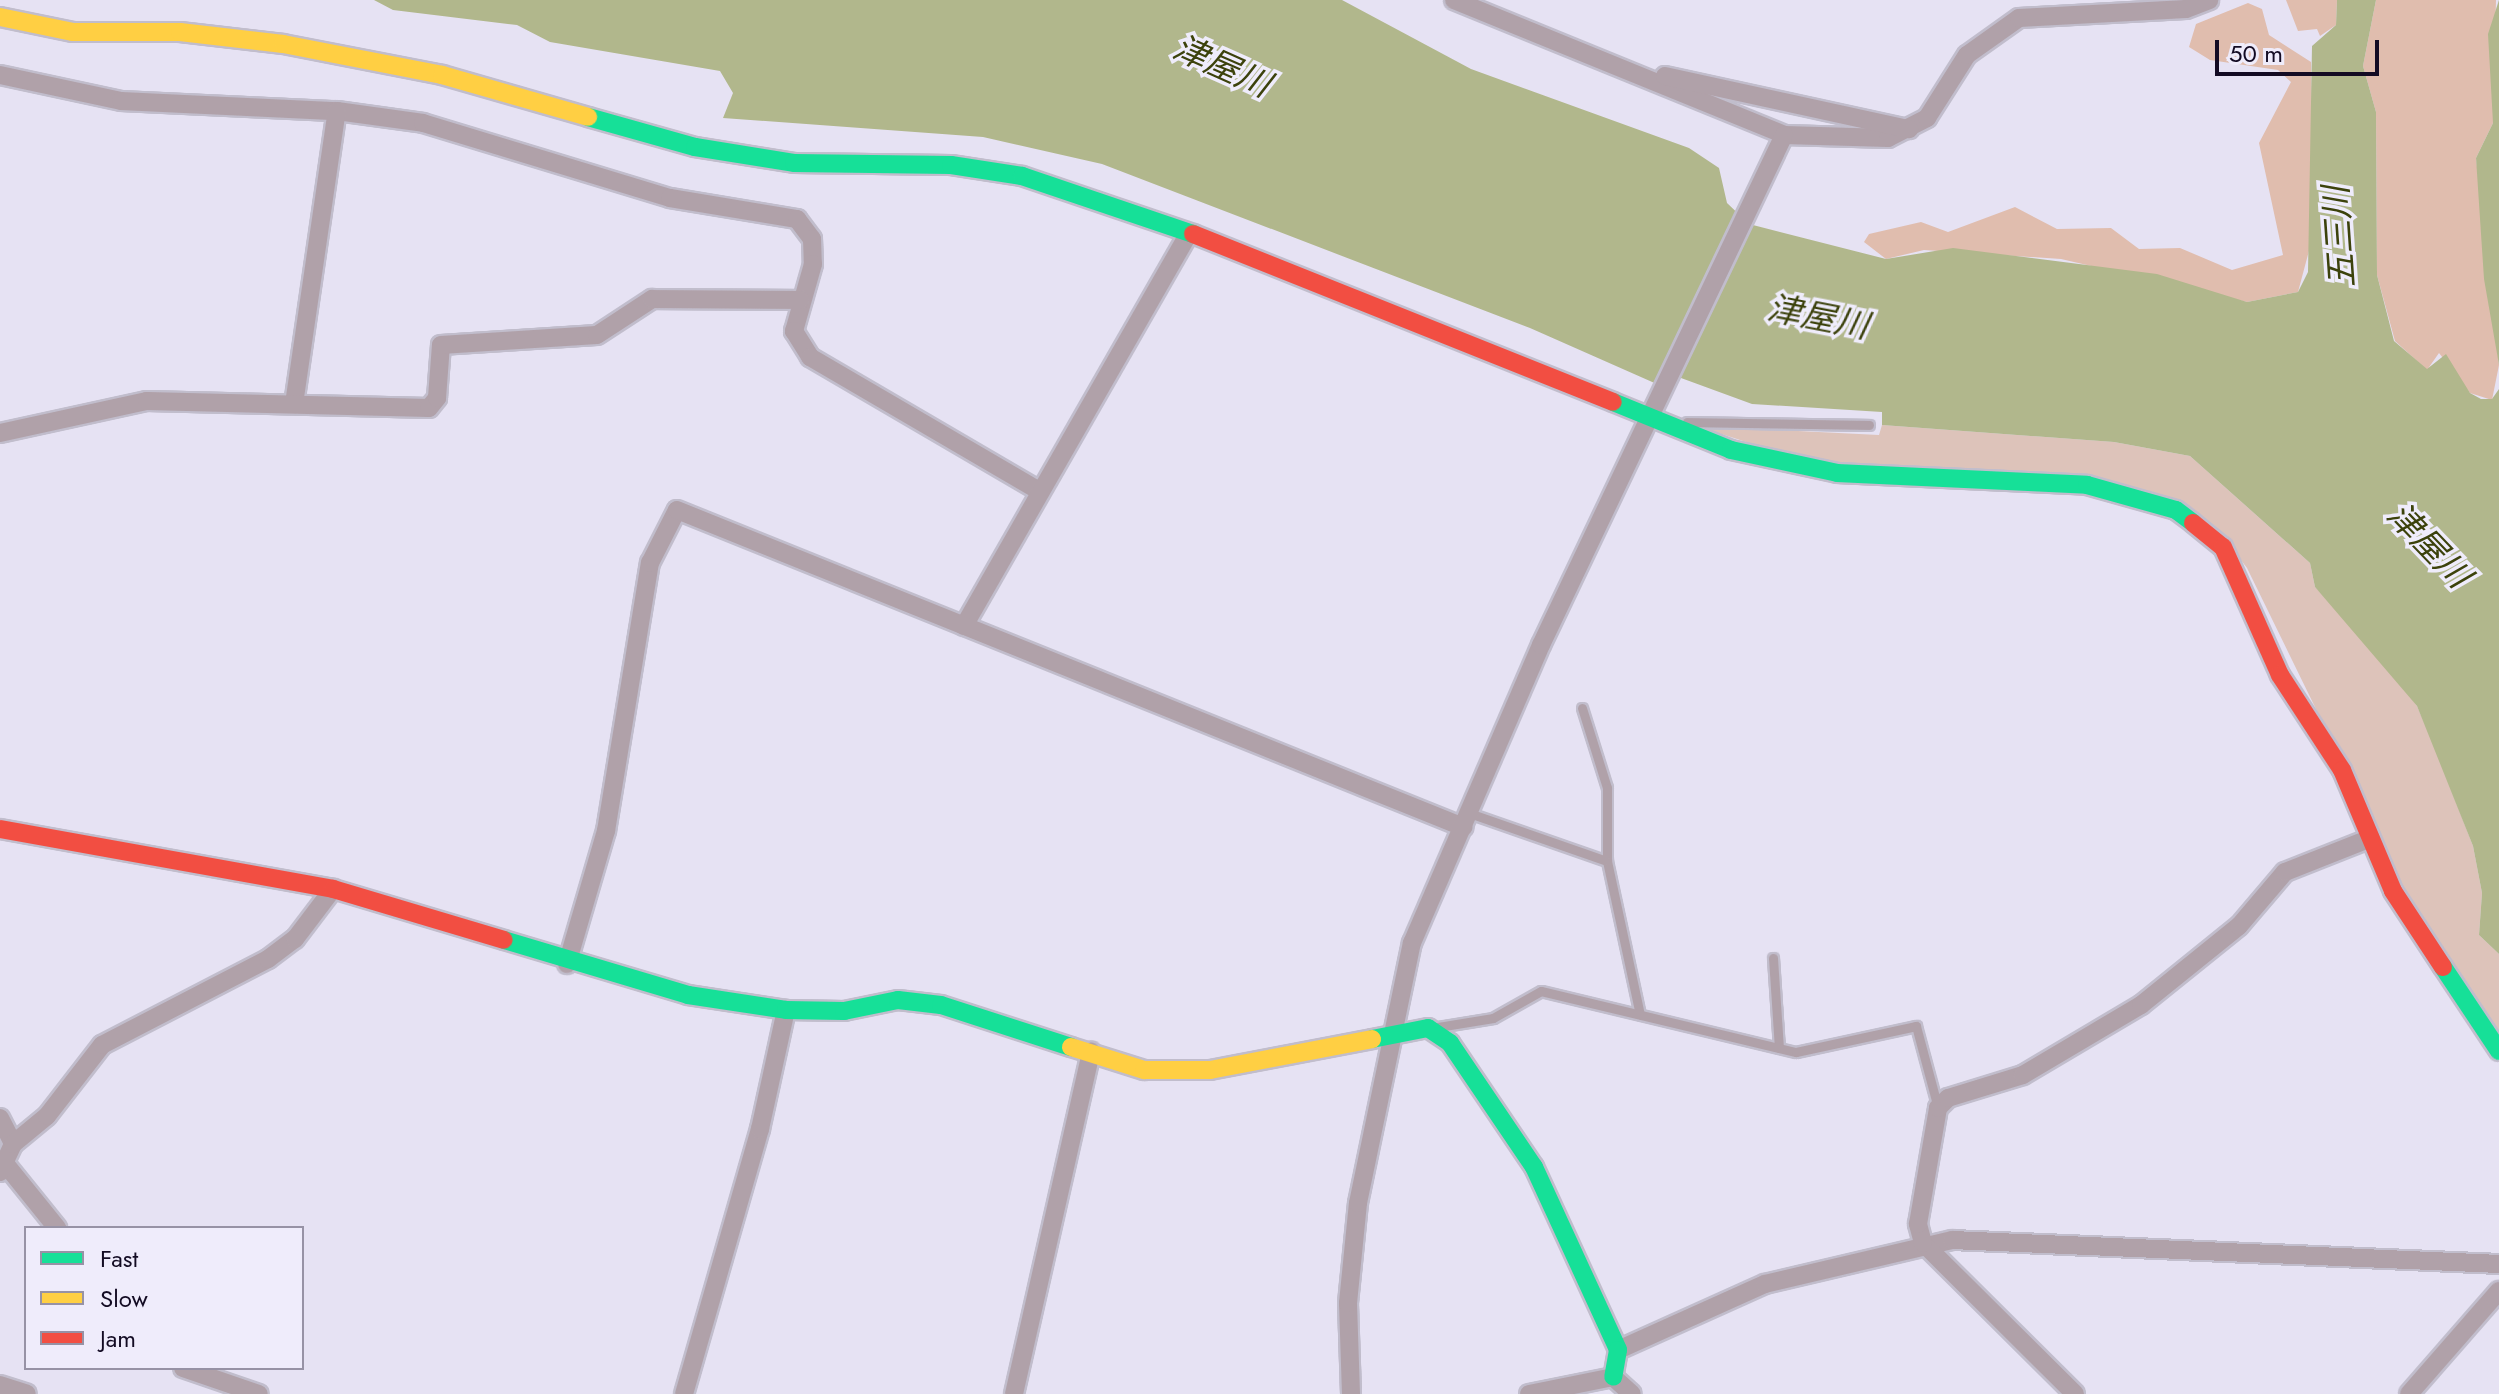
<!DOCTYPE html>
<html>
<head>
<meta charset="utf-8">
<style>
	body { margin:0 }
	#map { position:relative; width:2499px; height:1394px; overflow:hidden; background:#e6e2f3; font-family:Jost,"Noto Sans JP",sans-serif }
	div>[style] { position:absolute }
	.green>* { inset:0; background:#ddc3ba }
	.forest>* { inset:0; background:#e0bdae }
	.water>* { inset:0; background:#b1b78c }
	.roads { filter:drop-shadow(2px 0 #c1bdcc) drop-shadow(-2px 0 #c1bdcc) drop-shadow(0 2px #c1bdcc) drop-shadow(0 -2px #c1bdcc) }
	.lane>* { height:9px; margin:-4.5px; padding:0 4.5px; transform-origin:4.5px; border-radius:4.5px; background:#b0a1a9 }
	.street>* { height:18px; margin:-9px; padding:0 9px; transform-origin:9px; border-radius:9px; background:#b0a1a9 }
	.fast>* { height:18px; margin:-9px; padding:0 9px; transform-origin:9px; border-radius:9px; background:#16e098 }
	.slow>* { height:18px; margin:-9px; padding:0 9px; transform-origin:9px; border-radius:9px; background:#ffcf43 }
	.jam>* { height:18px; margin:-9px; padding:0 9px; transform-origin:9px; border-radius:9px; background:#f24e42 }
	span { translate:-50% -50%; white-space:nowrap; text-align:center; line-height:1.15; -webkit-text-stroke:7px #efecfb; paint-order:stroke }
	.water-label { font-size:34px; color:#3c420c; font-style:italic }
	.legend { position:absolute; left:24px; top:1226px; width:280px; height:144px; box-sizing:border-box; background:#efecfb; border:2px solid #9792a5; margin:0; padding:10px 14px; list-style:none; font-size:24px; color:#130b23 }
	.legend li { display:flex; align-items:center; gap:16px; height:40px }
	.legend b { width:40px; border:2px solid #9792a5 }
	.scale { position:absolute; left:2215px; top:40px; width:164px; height:36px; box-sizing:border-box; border:4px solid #130b23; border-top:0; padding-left:10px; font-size:24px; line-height:28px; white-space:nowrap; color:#130b23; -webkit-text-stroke:6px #efecfb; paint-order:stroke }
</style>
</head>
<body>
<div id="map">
	<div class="green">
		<div style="clip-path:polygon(1882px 425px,2114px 442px,2190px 456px,2310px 563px,2315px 587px,2376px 651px,2417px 706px,2433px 743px,2473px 846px,2482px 893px,2479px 935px,2499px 954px,2499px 1035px,2404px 889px,2247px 568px,2215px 526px,2182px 505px,1805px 461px,1697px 426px,1879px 435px)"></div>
	</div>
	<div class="forest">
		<div style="clip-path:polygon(2286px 0,2337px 0,2336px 25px,2320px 36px,2317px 29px,2298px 31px)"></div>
		<div style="clip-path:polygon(2376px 0,2496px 0,2493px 123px,2476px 158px,2499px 365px,2492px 400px,2470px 393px,2439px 353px,2427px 370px,2395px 341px,2377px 275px,2376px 112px,2363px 66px)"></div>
		<div style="clip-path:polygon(2248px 3px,2262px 9px,2269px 35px,2311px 62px,2314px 232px,2298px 292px,2247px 302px,2061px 259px,1924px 250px,1886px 259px,1864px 242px,1869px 234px,1921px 222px,1948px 232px,2015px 207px,2057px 229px,2111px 228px,2139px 249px,2180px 248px,2232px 270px,2283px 255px,2259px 143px,2291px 82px,2278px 70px,2210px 60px,2189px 47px,2196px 24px)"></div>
	</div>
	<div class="water">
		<div style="clip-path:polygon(374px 0,1342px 0,1471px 69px,1689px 148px,1719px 168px,1727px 203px,1749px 224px,1886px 259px,1953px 248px,2157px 274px,2247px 302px,2298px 292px,2308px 272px,2312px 46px,2336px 25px,2337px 0,2376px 0,2363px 66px,2376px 112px,2377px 275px,2394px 341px,2427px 369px,2446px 354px,2470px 393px,2481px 399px,2492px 399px,2499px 389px,2499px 954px,2479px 935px,2482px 893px,2473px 846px,2417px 706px,2315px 587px,2310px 563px,2190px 456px,2114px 442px,1882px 425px,1882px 412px,1752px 404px,1681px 378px,1659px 385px,1530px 328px,1102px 164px,983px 137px,723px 118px,733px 93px,720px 71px,550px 42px,517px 25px,393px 10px)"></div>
		<div style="clip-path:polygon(2499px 0,2499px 365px,2484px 279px,2476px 158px,2493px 123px,2488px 34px)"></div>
	</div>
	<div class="roads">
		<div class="lane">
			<div style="left:1687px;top:422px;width:182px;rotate:0.9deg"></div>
			<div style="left:1582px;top:708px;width:84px;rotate:72.6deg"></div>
			<div style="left:1607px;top:788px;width:73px;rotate:90deg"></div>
			<div style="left:1607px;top:861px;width:157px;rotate:77.9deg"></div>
			<div style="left:1469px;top:813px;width:146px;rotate:19.2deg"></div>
			<div style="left:1773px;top:958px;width:90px;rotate:86.2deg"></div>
			<div style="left:1438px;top:1027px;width:56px;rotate:-9.3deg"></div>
			<div style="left:1493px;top:1018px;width:55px;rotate:-29.4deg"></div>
			<div style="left:1541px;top:991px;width:262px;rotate:13.5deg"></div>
			<div style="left:1796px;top:1052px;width:123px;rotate:-12.2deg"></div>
			<div style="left:1916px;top:1026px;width:85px;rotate:75deg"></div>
		</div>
		<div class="street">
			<div style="left:1454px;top:0;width:357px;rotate:22.2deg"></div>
			<div style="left:1784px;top:135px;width:104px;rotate:1.7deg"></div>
			<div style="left:1888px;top:138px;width:44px;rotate:-27.1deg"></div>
			<div style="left:1927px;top:118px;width:75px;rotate:-57.6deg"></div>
			<div style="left:1967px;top:55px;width:64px;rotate:-35.4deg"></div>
			<div style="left:2019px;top:18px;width:167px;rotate:-3.1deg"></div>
			<div style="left:2186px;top:9px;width:25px;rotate:-21deg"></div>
			<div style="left:0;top:75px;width:124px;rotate:12.1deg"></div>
			<div style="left:121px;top:101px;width:216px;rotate:2.7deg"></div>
			<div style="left:337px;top:111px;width:87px;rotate:7.9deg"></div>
			<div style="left:423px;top:123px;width:258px;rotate:16.9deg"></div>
			<div style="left:670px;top:198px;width:129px;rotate:9.4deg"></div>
			<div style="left:797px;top:219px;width:25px;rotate:53deg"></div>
			<div style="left:812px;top:239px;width:25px;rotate:88deg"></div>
			<div style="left:813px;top:264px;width:70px;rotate:105.8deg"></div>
			<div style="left:794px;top:331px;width:31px;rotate:58deg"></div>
			<div style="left:810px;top:357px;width:265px;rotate:30.3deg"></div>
			<div style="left:1665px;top:76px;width:250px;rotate:12.3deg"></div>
			<div style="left:294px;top:404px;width:296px;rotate:-81.7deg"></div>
			<div style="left:0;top:433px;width:150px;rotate:-12.3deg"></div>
			<div style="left:147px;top:401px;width:282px;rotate:1.4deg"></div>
			<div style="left:429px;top:408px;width:13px;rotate:-51deg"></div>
			<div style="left:437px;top:398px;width:53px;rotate:-85.7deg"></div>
			<div style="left:441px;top:345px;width:156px;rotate:-3.7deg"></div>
			<div style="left:597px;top:335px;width:66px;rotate:-33.2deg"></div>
			<div style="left:652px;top:299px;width:148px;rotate:0.4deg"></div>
			<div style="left:964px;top:626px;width:451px;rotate:-60.2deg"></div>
			<div style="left:567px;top:964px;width:139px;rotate:-73.7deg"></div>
			<div style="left:606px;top:831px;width:272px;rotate:-80.7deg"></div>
			<div style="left:650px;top:563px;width:59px;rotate:-63deg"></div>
			<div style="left:677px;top:510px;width:848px;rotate:21.96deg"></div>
			<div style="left:0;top:1118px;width:29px;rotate:63deg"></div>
			<div style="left:7px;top:1166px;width:80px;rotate:51.1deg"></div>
			<div style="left:0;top:1172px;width:31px;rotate:-65deg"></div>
			<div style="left:13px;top:1144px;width:44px;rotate:-39.5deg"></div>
			<div style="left:47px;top:1116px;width:90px;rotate:-52.2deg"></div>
			<div style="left:102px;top:1045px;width:187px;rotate:-27.4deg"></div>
			<div style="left:268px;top:959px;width:34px;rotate:-37deg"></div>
			<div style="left:295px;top:939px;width:63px;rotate:-52.8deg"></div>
			<div style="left:1618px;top:1350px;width:161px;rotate:-24.2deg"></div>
			<div style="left:1765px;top:1284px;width:192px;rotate:-13.2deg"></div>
			<div style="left:1952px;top:1240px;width:548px;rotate:2.51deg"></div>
			<div style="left:183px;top:1368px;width:80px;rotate:18.9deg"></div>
			<div style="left:0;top:1385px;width:28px;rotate:18deg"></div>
			<div style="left:684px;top:1394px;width:276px;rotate:-74deg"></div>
			<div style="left:760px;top:1129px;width:122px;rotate:-77.7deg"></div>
			<div style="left:1014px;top:1394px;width:351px;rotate:-77.3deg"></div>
			<div style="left:1351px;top:1394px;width:91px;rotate:-91.9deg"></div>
			<div style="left:1348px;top:1303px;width:100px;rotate:-84.3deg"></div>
			<div style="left:1358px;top:1203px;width:266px;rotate:-78.3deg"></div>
			<div style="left:1412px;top:943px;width:325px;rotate:-66.6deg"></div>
			<div style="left:1541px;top:645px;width:565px;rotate:-64.52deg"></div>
			<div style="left:1529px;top:1394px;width:86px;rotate:-11.4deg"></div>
			<div style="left:1613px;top:1377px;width:25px;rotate:42deg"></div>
			<div style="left:2075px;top:1394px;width:214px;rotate:-135.2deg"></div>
			<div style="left:1923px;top:1243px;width:20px;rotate:-105deg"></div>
			<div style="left:1918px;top:1224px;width:118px;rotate:-80.2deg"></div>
			<div style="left:1938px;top:1108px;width:14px;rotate:-45deg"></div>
			<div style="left:1948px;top:1098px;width:78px;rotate:-17deg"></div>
			<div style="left:2023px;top:1075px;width:137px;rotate:-30.7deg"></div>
			<div style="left:2141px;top:1005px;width:126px;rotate:-38.9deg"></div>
			<div style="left:2239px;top:926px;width:71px;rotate:-49.6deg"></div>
			<div style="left:2285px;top:872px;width:92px;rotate:-21.6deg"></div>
			<div style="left:2409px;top:1394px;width:137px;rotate:-48.9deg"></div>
		</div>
		<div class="fast">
			<div style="left:588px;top:117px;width:111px;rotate:15.7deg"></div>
			<div style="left:695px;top:147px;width:100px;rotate:9.2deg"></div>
			<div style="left:794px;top:163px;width:157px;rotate:0.7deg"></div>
			<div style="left:951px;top:165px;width:72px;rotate:8.8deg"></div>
			<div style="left:1022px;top:176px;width:181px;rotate:18.7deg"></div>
			<div style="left:1613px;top:402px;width:127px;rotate:22.1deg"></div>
			<div style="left:1731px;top:450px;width:108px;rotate:12.2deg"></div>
			<div style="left:1837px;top:473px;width:250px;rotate:2.7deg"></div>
			<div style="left:2087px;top:485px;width:92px;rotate:15.7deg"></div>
			<div style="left:2176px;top:510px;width:21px;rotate:37deg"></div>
			<div style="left:504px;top:940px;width:192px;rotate:16.6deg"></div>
			<div style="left:688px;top:995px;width:99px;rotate:8.7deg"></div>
			<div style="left:786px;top:1010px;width:58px;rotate:1deg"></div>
			<div style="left:844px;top:1011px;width:55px;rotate:-11.5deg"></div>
			<div style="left:898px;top:1000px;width:43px;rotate:6.6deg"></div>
			<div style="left:941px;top:1005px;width:137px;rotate:17.9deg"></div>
			<div style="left:2443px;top:967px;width:101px;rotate:56.3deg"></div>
			<div style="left:1372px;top:1039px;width:57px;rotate:-11.1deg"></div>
			<div style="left:1428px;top:1028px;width:27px;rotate:34deg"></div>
			<div style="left:1450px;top:1043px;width:150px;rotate:55.9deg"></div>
			<div style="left:1534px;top:1167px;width:201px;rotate:65.3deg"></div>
			<div style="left:1618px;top:1350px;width:27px;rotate:100deg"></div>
		</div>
		<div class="slow">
			<div style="left:0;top:17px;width:75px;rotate:11.6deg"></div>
			<div style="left:73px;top:32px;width:107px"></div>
			<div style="left:180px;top:32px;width:104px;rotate:6.6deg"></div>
			<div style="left:283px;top:44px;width:162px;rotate:11deg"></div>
			<div style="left:442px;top:75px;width:152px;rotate:16deg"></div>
			<div style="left:1071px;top:1047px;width:77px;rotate:17.5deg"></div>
			<div style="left:1144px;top:1070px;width:66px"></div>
			<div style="left:1210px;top:1070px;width:165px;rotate:-10.8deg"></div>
		</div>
		<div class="jam">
			<div style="left:1193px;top:234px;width:452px;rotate:21.8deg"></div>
			<div style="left:2193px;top:523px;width:38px;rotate:39deg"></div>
			<div style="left:2223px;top:547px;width:140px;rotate:66deg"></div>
			<div style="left:2280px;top:675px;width:113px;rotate:56.9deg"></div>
			<div style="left:2342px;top:770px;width:131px;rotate:67.1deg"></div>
			<div style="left:2393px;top:891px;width:91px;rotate:56.7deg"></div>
			<div style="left:0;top:829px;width:338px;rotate:10.2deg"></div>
			<div style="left:333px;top:889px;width:178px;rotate:16.6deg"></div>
		</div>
	</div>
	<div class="water-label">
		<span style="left:1222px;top:66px;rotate:24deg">津屋川</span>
		<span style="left:2339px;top:237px;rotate:-94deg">五三川</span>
		<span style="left:1818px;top:317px;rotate:11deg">津屋川</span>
		<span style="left:2429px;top:545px;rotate:46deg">津屋川</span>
	</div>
	<ul class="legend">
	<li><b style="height:10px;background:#16e098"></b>Fast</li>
	<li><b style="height:10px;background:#ffcf43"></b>Slow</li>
	<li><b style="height:10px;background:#f24e42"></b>Jam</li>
	</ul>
	<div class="scale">50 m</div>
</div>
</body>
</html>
